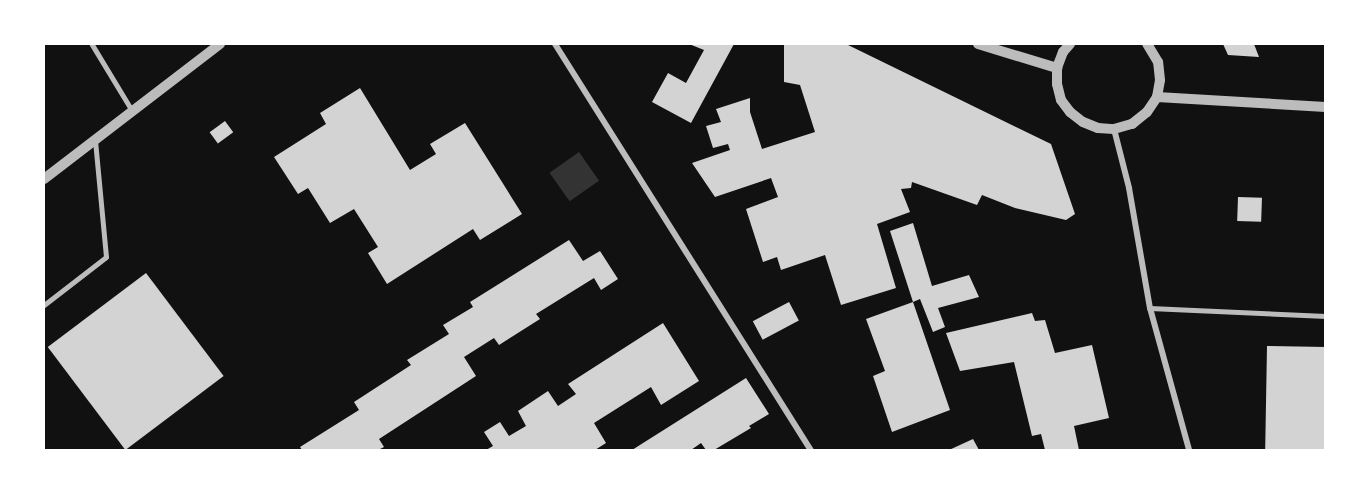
<!DOCTYPE html>
<html>
<head>
<meta charset="utf-8">
<style>
	body { margin:0 }
	#map { position:relative; width:1369px; height:494px; overflow:hidden; background:#111; font-family:"Roboto Condensed",sans-serif }
	div>[style] { position:absolute }
	.water>* { inset:0; background:#333; transform-origin:0 0 }
	.building>* { inset:0; background:#d3d3d3; transform-origin:0 0 }
	.service>* { height:4.5px; margin:-2.25px; padding:0 2.25px; transform-origin:2.25px; border-radius:2.25px; background:#bcbcbc }
	.minor>* { height:6px; margin:-3px; padding:0 3px; transform-origin:3px; border-radius:3px; background:#bcbcbc }
	.tertiary>* { height:10px; margin:-5px; padding:0 5px; transform-origin:5px; border-radius:5px; background:#bcbcbc }
	span { translate:-50% -50%; white-space:nowrap; text-align:center; line-height:1.15; -webkit-text-stroke:4.5px #fff; paint-order:stroke }
	.frame { position:absolute; inset:0; border:45px solid #fff; pointer-events:none }
</style>
</head>
<body>
<div id="map">
	<div class="water">
		<div style="left:579px;top:152px;width:35px;height:36px;rotate:55deg"></div>
	</div>
	<div class="building">
		<div style="clip-path:polygon(689px 44px,734px 44px,691px 123px,652px 102px,668px 73px,686px 83px,704px 50px)"></div>
		<div style="clip-path:polygon(784px 44px,846px 44px,1051px 144px,1075px 214px,1066px 220px,1015px 208px,982px 195px,977px 205px,912px 182px,911px 188px,901px 189px,910px 212px,877px 224px,896px 288px,841px 305px,825px 255px,781px 270px,777px 257px,763px 262px,746px 209px,778px 197px,771px 178px,715px 197px,692px 163px,730px 150px,728px 144px,713px 148px,706px 126px,721px 122px,716px 109px,750px 98px,750px 112px,762px 149px,815px 132px,800px 85px,784px 82px)"></div>
		<div style="clip-path:polygon(1223px 44px,1254px 44px,1259px 57px,1228px 55px)"></div>
		<div style="clip-path:polygon(360px 88px,410px 170px,436px 154px,430px 144px,465px 123px,522px 214px,480px 240px,473px 229px,387px 284px,368px 253px,378px 247px,354px 209px,330px 223px,308px 188px,298px 194px,274px 157px,326px 124px,320px 113px)"></div>
		<div style="left:225px;top:121px;width:14px;height:19px;rotate:54deg"></div>
		<div style="left:1238px;top:197px;width:24px;height:24px;rotate:2deg"></div>
		<div style="clip-path:polygon(913px 223px,932px 286px,969px 275px,979px 297px,938px 308px,945px 327px,933px 332px,920px 299px,913px 302px,890px 231px)"></div>
		<div style="clip-path:polygon(569px 240px,583px 261px,600px 251px,618px 279px,601px 290px,594px 278px,536px 314px,540px 319px,499px 345px,494px 338px,464px 357px,476px 376px,379px 439px,384px 447px,378px 450px,302px 450px,300px 447px,359px 410px,354px 402px,411px 365px,407px 360px,449px 334px,443px 325px,473px 307px,470px 302px)"></div>
		<div style="left:146px;top:273px;width:129px;height:123px;rotate:53deg"></div>
		<div style="left:789px;top:302px;width:21px;height:41px;rotate:62deg"></div>
		<div style="clip-path:polygon(913px 302px,950px 410px,892px 432px,873px 376px,885px 371px,866px 319px)"></div>
		<div style="clip-path:polygon(1032px 313px,1035px 321px,1045px 320px,1055px 353px,1092px 345px,1109px 418px,1074px 426px,1079px 450px,1045px 450px,1041px 434px,1032px 436px,1014px 362px,960px 371px,946px 333px)"></div>
		<div style="clip-path:polygon(663px 323px,699px 381px,661px 405px,651px 387px,594px 423px,606px 443px,595px 450px,486px 450px,493px 446px,484px 432px,500px 422px,509px 436px,526px 426px,518px 411px,548px 391px,558px 406px,576px 394px,568px 384px)"></div>
		<div style="left:1267px;top:346px;width:59px;height:104px;rotate:1deg"></div>
		<div style="clip-path:polygon(746px 378px,769px 414px,749px 426px,751px 428px,714px 450px,706px 450px,701px 443px,691px 450px,632px 450px)"></div>
		<div style="clip-path:polygon(973px 439px,979px 450px,949px 450px)"></div>
	</div>
	<div class="service">
		<div style="left:92px;top:44px;width:77px;rotate:58.8deg"></div>
		<div style="left:44px;top:305px;width:78px;rotate:-37.7deg"></div>
		<div style="left:106px;top:257px;width:117px;rotate:-95.4deg"></div>
		<div style="left:1150px;top:308px;width:176px;rotate:2.6deg"></div>
	</div>
	<div class="minor">
		<div style="left:555px;top:44px;width:480px;rotate:57.8deg"></div>
		<div style="left:1114px;top:129px;width:61px;rotate:75.7deg"></div>
		<div style="left:1129px;top:188px;width:122px;rotate:80.1deg"></div>
		<div style="left:1150px;top:308px;width:147px;rotate:74.6deg"></div>
	</div>
	<div class="tertiary">
		<div style="left:978px;top:44px;width:83px;rotate:16.9deg"></div>
		<div style="left:1070px;top:44px;width:11px;rotate:131deg"></div>
		<div style="left:1063px;top:52px;width:17px;rotate:111deg"></div>
		<div style="left:1057px;top:68px;width:16px;rotate:90deg"></div>
		<div style="left:1057px;top:84px;width:16px;rotate:76deg"></div>
		<div style="left:1061px;top:100px;width:15px;rotate:53deg"></div>
		<div style="left:1070px;top:112px;width:16px;rotate:38deg"></div>
		<div style="left:1083px;top:122px;width:16px;rotate:22deg"></div>
		<div style="left:1098px;top:128px;width:16px;rotate:4deg"></div>
		<div style="left:1114px;top:129px;width:19px;rotate:-16deg"></div>
		<div style="left:1132px;top:124px;width:19px;rotate:-39deg"></div>
		<div style="left:1147px;top:112px;width:18px;rotate:-56deg"></div>
		<div style="left:1157px;top:97px;width:17px;rotate:-80deg"></div>
		<div style="left:1160px;top:80px;width:18px;rotate:-96deg"></div>
		<div style="left:1158px;top:62px;width:21px;rotate:-121deg"></div>
		<div style="left:1157px;top:97px;width:169px;rotate:3.4deg"></div>
		<div style="left:44px;top:179px;width:222px;rotate:-37.5deg"></div>
	</div>
	<div class="frame"></div>
</div>
</body>
</html>
